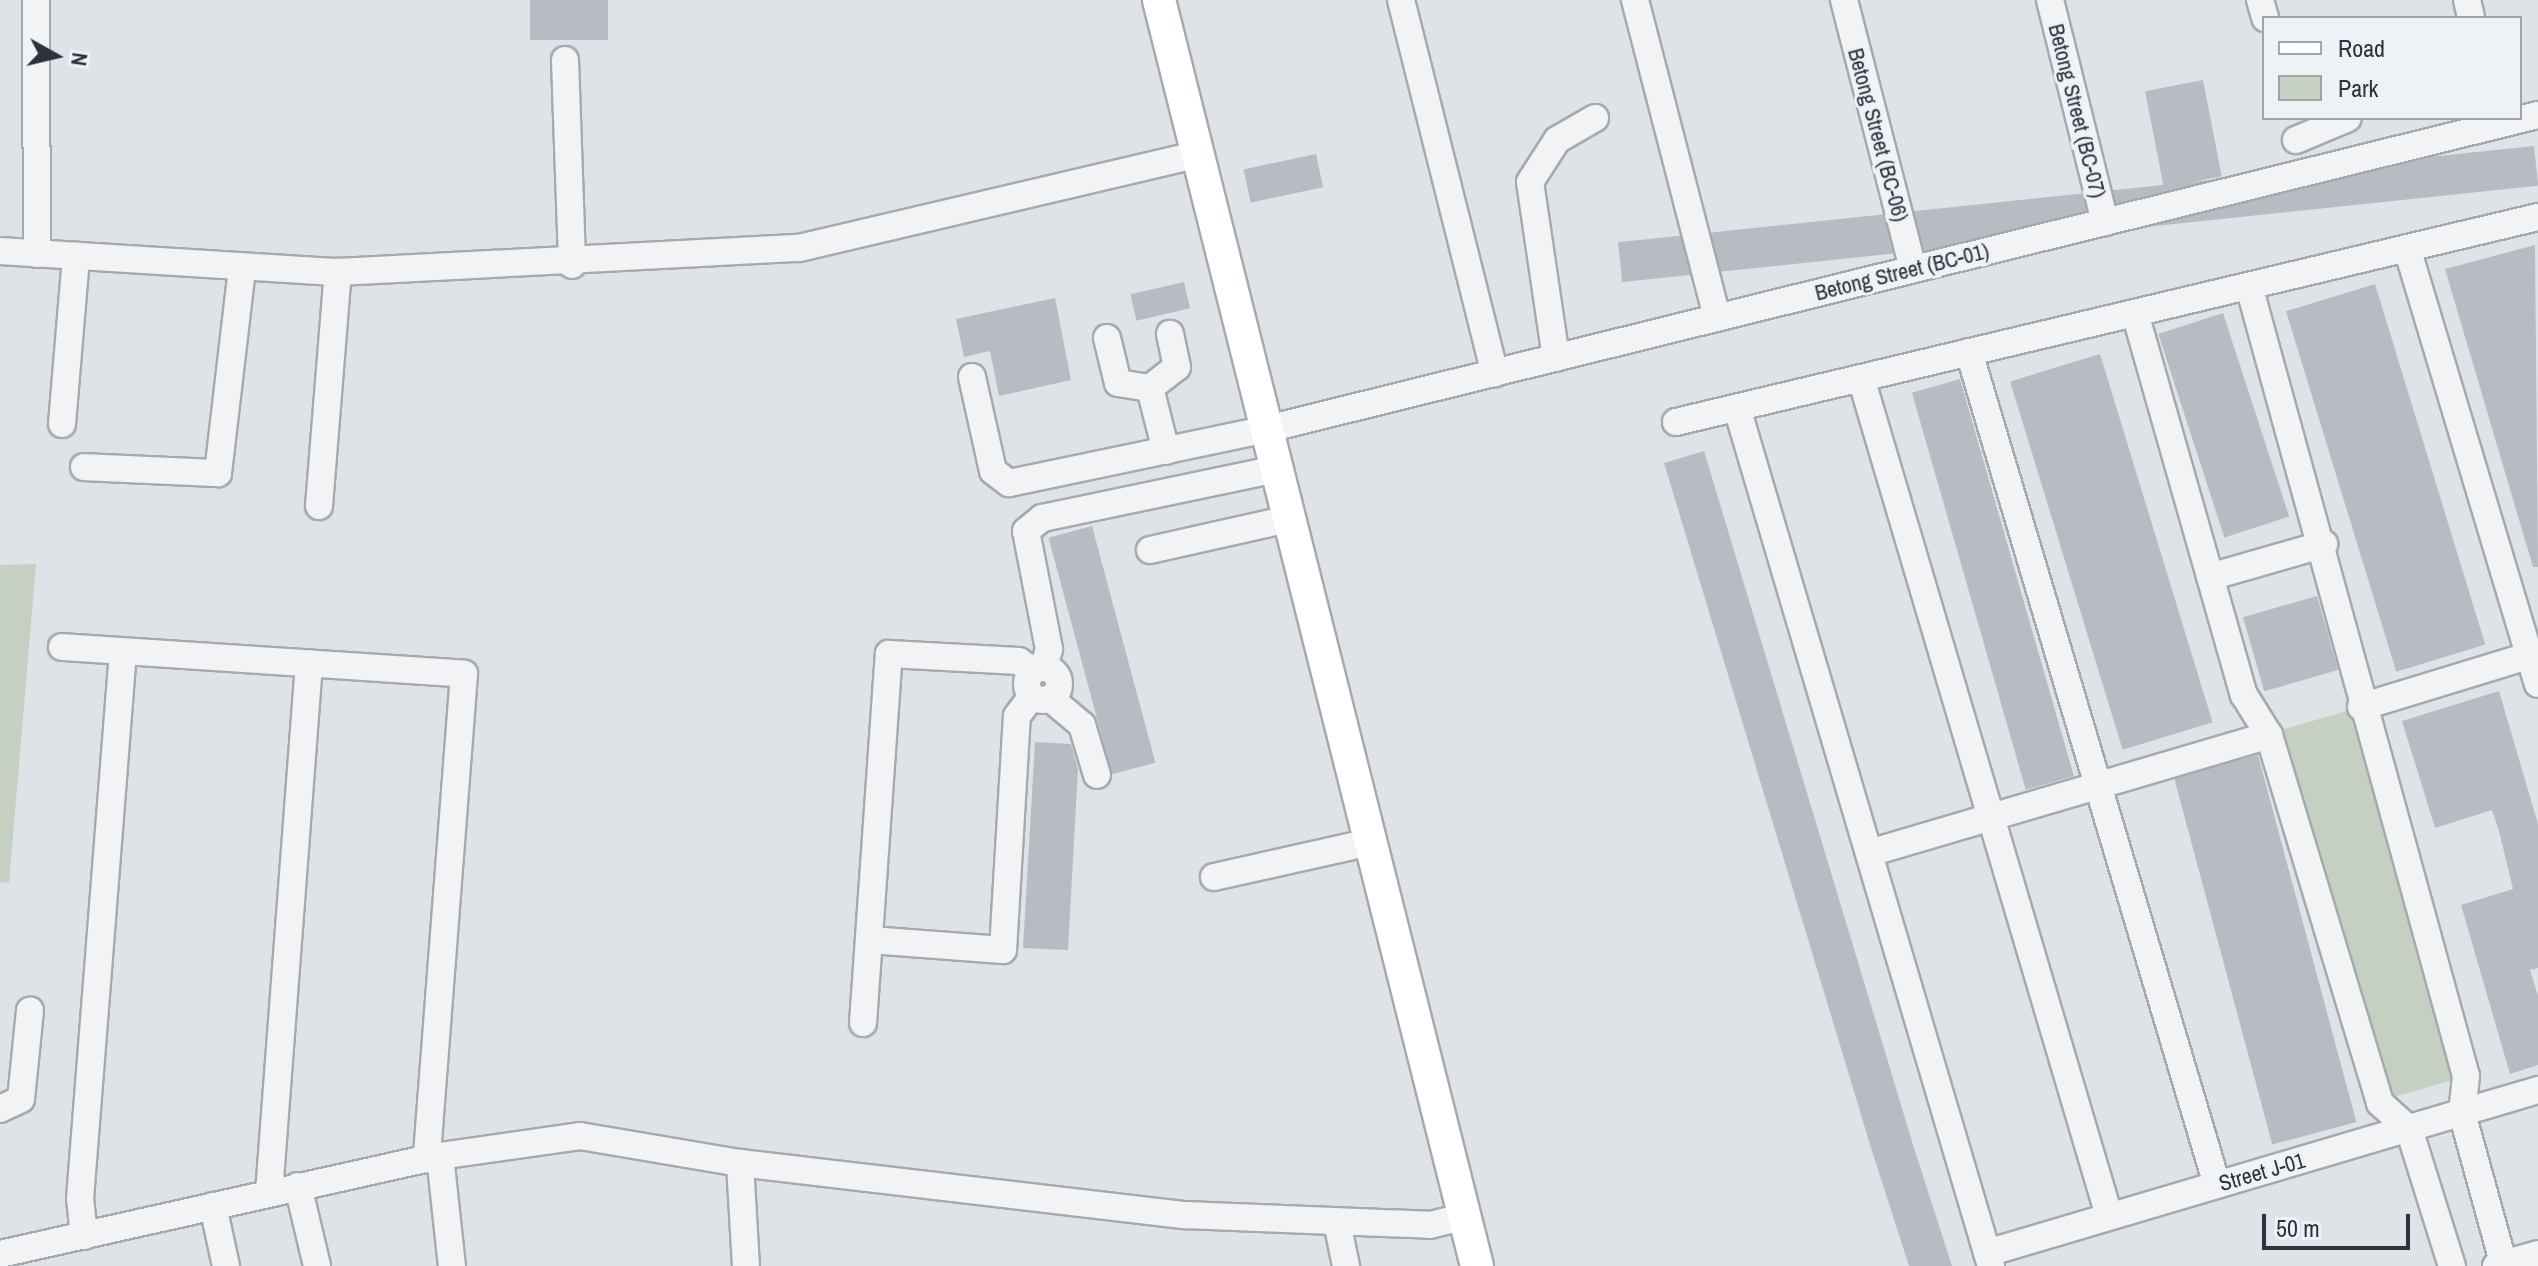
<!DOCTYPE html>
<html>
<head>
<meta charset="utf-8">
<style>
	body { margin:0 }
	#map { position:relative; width:2538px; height:1266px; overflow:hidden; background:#dfe3e7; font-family:"Archivo Narrow",sans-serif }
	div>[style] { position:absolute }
	.green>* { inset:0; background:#c6d0c1; transform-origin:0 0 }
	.building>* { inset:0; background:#b7bcc3; transform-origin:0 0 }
	.roads { filter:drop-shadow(2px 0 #a5aab0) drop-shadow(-2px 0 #a5aab0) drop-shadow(0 2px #a5aab0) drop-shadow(0 -2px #a5aab0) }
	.minor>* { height:26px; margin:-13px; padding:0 13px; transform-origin:13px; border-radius:13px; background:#f1f3f5 }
	.minor>.ring { margin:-13px; padding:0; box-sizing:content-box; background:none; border:26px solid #f1f3f5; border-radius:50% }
	.major>* { height:32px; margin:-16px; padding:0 16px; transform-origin:16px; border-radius:16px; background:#fff }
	span { translate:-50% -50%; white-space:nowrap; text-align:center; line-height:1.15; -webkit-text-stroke:6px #eef1f5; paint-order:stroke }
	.street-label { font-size:22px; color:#2a323c }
	.legend { position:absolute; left:2262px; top:16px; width:260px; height:104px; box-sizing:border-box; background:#eef1f5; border:2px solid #a0a5ab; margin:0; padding:10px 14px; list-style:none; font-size:24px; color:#2a323c }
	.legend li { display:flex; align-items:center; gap:16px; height:40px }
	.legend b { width:40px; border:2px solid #a0a5ab }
	.north { position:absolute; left:16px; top:16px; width:80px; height:80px; -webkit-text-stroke:6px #eef1f5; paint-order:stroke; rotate:98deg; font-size:22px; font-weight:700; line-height:32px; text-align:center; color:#2a323c }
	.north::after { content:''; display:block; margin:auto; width:28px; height:36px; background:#2a323c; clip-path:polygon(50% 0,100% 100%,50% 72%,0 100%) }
	.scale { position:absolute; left:2262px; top:1214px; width:148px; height:36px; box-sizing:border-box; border:4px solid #2a323c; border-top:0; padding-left:10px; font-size:24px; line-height:28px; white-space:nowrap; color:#2a323c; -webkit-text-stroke:6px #eef1f5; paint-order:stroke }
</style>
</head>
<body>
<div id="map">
	<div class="green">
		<div style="clip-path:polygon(36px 564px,9px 883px,0 882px,0 565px)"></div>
		<div style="left:2361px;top:707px;width:384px;height:96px;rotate:74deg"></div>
	</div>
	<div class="building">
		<div style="left:530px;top:0;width:78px;height:40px"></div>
		<div style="left:2203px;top:80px;width:98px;height:59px;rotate:79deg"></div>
		<div style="left:2534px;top:146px;width:40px;height:921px;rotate:84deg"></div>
		<div style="left:1316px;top:154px;width:34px;height:74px;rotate:78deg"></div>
		<div style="clip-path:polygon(2535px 245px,2538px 567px,2533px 567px,2445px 269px)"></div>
		<div style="left:1184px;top:282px;width:27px;height:55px;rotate:77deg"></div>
		<div style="left:2375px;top:284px;width:377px;height:93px;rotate:73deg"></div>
		<div style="clip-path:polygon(1055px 298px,1071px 380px,999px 396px,990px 351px,964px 357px,956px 319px)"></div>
		<div style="left:2223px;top:313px;width:214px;height:68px;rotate:72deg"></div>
		<div style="left:2100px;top:354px;width:385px;height:94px;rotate:73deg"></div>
		<div style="left:1960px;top:379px;width:413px;height:50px;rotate:74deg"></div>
		<div style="clip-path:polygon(1704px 451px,1914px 1148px,1952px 1266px,1909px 1266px,1872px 1151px,1664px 463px)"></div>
		<div style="left:1092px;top:526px;width:245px;height:45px;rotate:75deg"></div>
		<div style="left:2317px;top:596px;width:77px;height:77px;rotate:74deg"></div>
		<div style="clip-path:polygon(2499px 691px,2538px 824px,2538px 968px,2530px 970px,2538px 996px,2538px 1065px,2510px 1074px,2461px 905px,2513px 889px,2499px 831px,2492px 810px,2435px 828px,2402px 721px)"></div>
		<div style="clip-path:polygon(1035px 742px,1071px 744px,1078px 769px,1068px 950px,1023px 948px)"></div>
		<div style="left:2258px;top:755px;width:380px;height:87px;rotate:75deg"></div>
	</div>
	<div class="roads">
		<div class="minor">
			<div style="left:36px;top:0;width:254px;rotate:89.8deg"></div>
			<div style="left:1401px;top:0;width:385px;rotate:75.9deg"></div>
			<div style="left:1635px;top:0;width:328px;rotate:75.5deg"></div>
			<div style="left:1844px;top:0;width:278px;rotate:75.6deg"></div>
			<div style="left:2050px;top:0;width:229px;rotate:76.1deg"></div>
			<div style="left:2260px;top:0;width:19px;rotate:74deg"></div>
			<div style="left:2467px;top:0;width:18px;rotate:77deg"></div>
			<div style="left:565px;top:60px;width:205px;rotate:88deg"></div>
			<div style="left:2296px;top:140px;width:56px;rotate:-22.9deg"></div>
			<div style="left:2407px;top:248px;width:455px;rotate:73.3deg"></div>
			<div style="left:0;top:251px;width:339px;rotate:3.6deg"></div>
			<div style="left:338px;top:272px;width:462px;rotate:-3deg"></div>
			<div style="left:799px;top:248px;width:411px;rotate:-13.2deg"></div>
			<div style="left:2249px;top:286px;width:819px;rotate:74.64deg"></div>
			<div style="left:2466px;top:1076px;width:37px;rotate:96deg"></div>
			<div style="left:2462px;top:1113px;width:159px;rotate:74.6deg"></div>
			<div style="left:2135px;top:313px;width:397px;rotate:74.1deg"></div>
			<div style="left:2244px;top:695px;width:47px;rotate:58deg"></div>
			<div style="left:2269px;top:735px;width:384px;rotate:73.2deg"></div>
			<div style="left:2380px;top:1103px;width:39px;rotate:42deg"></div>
			<div style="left:2409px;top:1129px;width:144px;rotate:72.6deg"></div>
			<div style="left:1107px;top:338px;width:46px;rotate:76.3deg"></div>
			<div style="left:1118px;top:383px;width:32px;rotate:9deg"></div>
			<div style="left:1150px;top:388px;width:65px;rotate:75.7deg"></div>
			<div style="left:1969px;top:352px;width:869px;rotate:73.42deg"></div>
			<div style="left:1556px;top:358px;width:178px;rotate:-98.4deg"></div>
			<div style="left:1530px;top:182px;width:50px;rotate:-57.3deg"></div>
			<div style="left:1557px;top:140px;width:44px;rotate:-30.1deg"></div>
			<div style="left:972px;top:377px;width:96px;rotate:77.4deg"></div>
			<div style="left:993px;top:471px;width:20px;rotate:37deg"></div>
			<div style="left:1009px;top:483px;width:264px;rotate:-11.8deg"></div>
			<div style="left:1267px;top:429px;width:1309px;rotate:-13.88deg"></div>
			<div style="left:1861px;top:378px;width:874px;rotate:73.51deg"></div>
			<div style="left:1150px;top:388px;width:34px;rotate:-38deg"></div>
			<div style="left:1177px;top:367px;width:34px;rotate:-102deg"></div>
			<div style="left:1737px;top:408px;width:895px;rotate:73.51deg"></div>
			<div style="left:1676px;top:422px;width:886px;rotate:-13.38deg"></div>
			<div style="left:62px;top:424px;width:169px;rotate:-85.2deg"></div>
			<div style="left:84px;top:467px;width:134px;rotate:2.6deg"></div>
			<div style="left:218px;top:473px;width:206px;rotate:-83.3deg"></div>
			<div style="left:319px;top:506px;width:235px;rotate:-85.4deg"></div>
			<div style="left:1150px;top:550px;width:142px;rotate:-12.6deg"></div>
			<div style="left:2210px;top:577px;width:119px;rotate:-16.1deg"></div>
			<div style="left:62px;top:647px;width:403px;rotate:3.8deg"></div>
			<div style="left:464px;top:674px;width:487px;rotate:94.4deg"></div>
			<div class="ring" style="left:1027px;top:668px;width:6px;height:6px"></div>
			<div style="left:1043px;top:668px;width:20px;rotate:-72deg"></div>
			<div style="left:1049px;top:649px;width:120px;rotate:-101deg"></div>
			<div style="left:1026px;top:531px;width:21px;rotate:-39deg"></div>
			<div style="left:1042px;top:518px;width:239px;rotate:-11.8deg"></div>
			<div style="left:1050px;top:698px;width:42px;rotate:40.2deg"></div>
			<div style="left:1082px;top:725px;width:52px;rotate:73.3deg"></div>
			<div style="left:2361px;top:707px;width:185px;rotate:-17deg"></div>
			<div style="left:1869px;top:853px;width:417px;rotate:-16.4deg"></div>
			<div style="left:1214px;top:877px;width:160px;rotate:-12.6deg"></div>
			<div style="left:870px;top:940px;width:133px;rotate:4.3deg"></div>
			<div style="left:1003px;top:950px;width:234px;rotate:-86.6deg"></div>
			<div style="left:1017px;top:716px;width:25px;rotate:-53deg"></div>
			<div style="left:863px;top:1023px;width:370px;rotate:-86deg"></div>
			<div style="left:889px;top:654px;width:130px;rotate:3.1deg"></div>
			<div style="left:1019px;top:661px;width:17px;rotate:36deg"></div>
			<div style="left:0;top:1109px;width:23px;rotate:-25deg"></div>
			<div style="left:21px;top:1099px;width:89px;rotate:-84.2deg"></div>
			<div style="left:440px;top:1156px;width:111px;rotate:83.8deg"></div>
			<div style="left:740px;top:1163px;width:103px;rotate:86.7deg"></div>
			<div style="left:298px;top:1186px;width:82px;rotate:76.6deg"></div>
			<div style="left:269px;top:1193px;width:531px;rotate:-85.68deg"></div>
			<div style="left:213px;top:1206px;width:61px;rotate:77.8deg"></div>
			<div style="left:1337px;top:1222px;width:45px;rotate:78.4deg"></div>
			<div style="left:84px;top:1236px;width:37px;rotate:-96deg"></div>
			<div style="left:80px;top:1199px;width:549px;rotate:-85.51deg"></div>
			<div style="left:1987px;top:1253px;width:575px;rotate:-16.48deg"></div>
			<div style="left:0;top:1254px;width:451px;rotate:-12.6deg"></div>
			<div style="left:440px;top:1156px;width:141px;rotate:-8.1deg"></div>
			<div style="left:580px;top:1136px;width:162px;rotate:9.6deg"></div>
			<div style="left:740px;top:1163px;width:448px;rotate:6.7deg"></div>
			<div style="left:1185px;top:1215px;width:245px;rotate:2.3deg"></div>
			<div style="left:1430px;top:1225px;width:36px;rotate:-14deg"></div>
			<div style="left:2496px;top:1266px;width:44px;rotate:-15.9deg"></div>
		</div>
		<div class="major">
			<div style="left:1159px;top:0;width:1305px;rotate:75.9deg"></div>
		</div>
	</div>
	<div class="street-label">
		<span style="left:2077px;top:111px;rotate:76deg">Betong Street (BC-07)</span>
		<span style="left:1878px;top:135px;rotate:75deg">Betong Street (BC-06)</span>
		<span style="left:1902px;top:272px;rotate:-14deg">Betong Street (BC-01)</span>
		<span style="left:2262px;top:1172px;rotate:-16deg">Street J-01</span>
	</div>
	<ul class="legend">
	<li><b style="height:10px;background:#fff"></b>Road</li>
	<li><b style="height:22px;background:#c6d0c1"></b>Park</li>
	</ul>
	<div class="north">N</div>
	<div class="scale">50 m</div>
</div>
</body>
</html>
